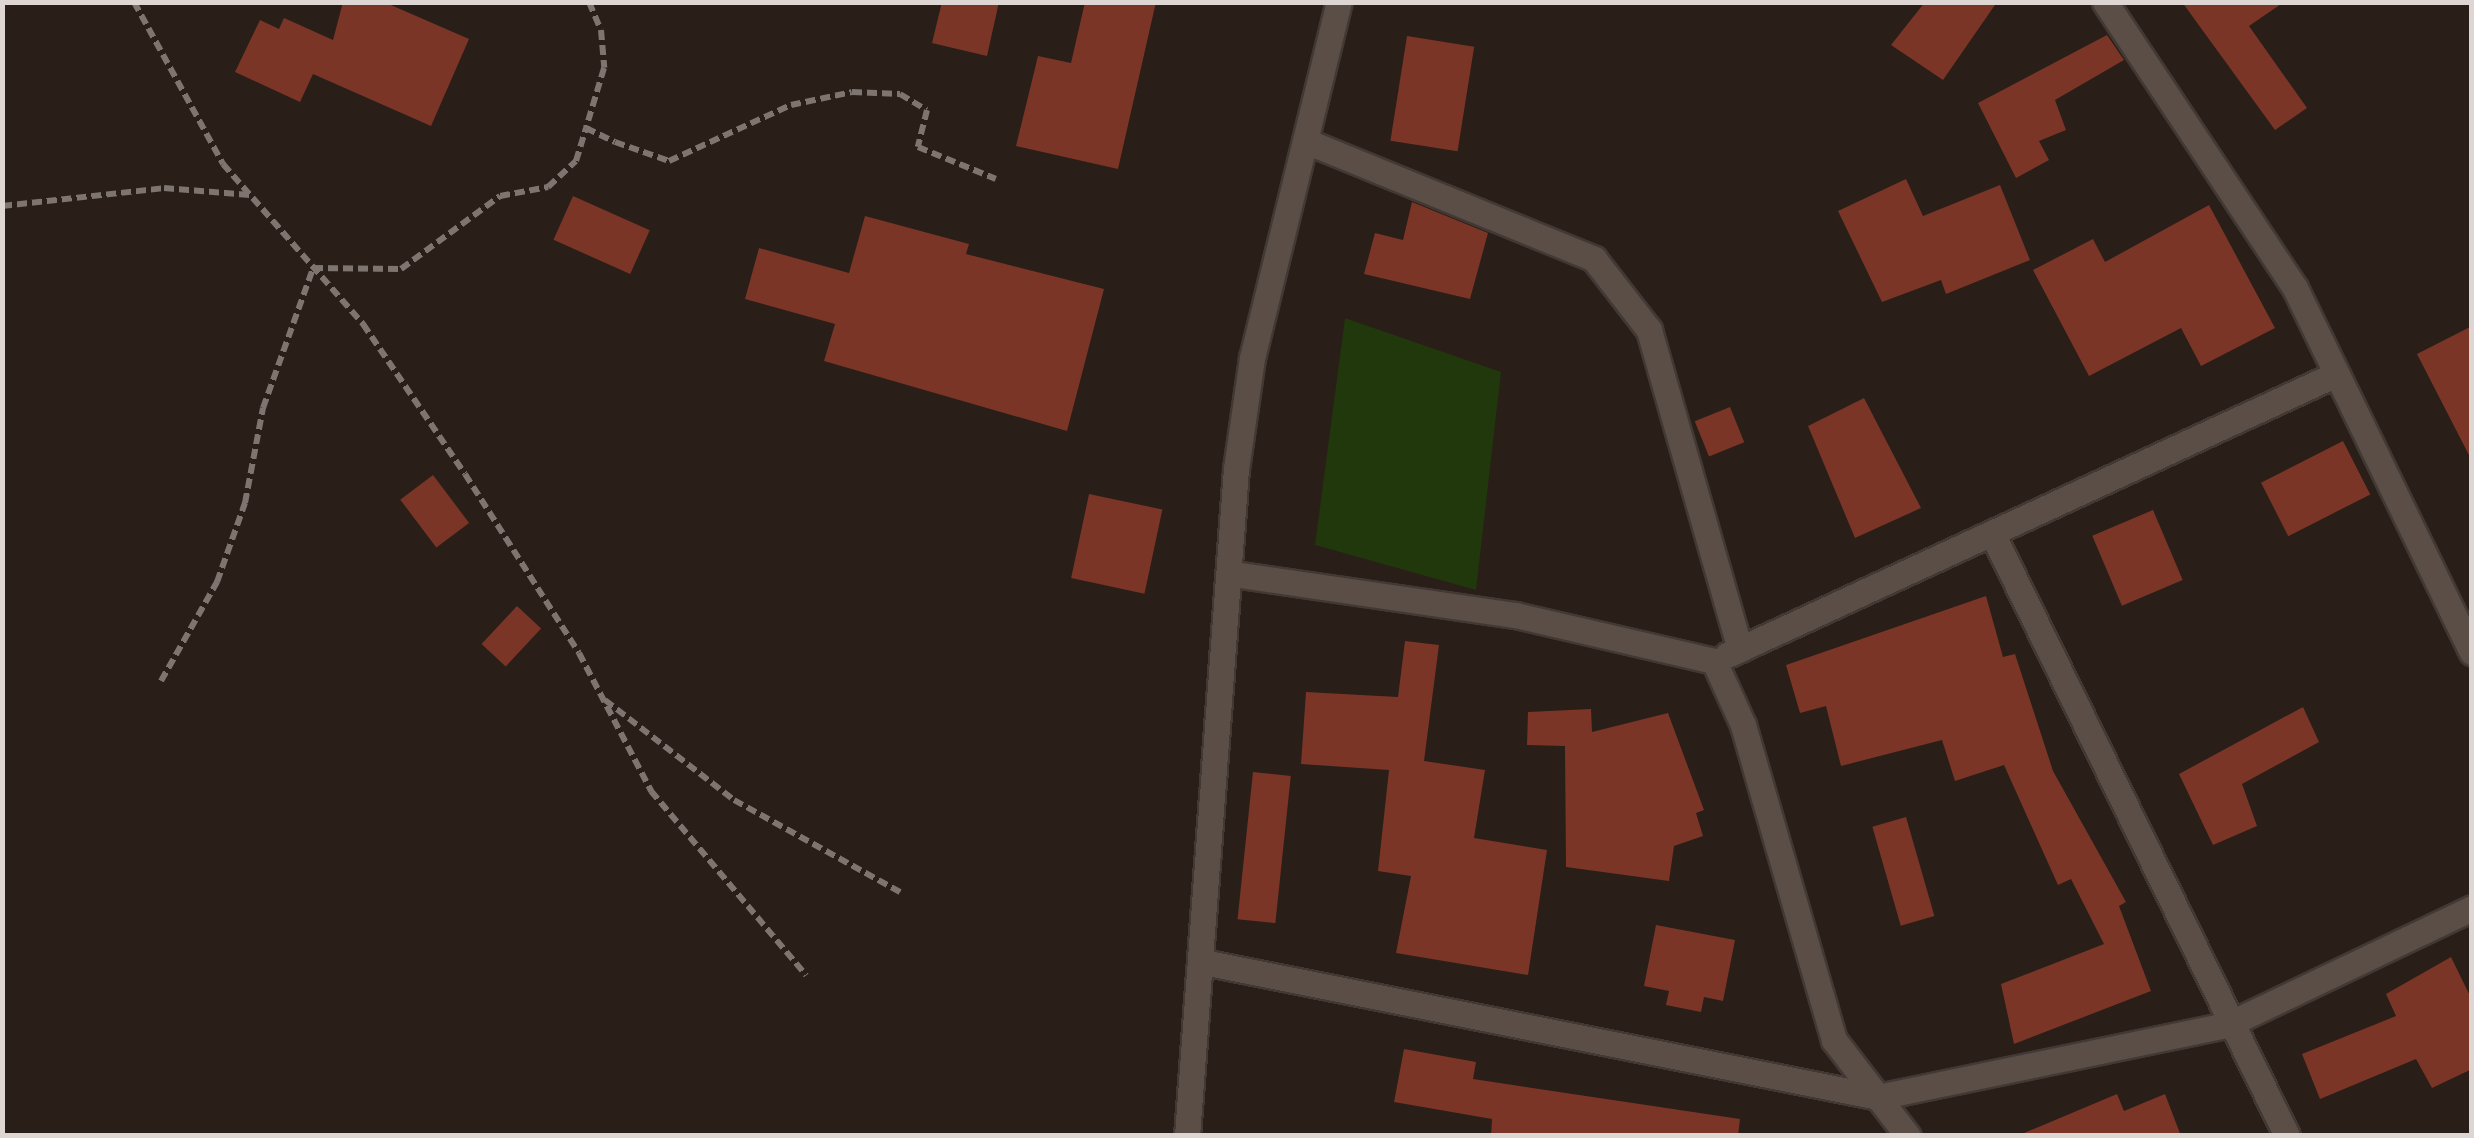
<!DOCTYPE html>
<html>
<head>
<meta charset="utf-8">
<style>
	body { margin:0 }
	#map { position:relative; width:2474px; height:1138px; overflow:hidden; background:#291e18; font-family:"Roboto Serif",serif }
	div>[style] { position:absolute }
	.green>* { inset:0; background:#21370c }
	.building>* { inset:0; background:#7a3527; transform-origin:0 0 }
	.path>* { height:6px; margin-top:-3px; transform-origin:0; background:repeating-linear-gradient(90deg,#7e7570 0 10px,transparent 0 15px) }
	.roads { filter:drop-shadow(2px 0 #423935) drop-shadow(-2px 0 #423935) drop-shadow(0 2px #423935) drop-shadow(0 -2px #423935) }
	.street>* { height:25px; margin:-12.5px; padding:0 12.5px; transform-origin:12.5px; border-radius:12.5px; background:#5a4e47 }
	span { translate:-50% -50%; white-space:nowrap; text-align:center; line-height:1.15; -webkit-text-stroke:10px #291e18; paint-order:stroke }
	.frame { position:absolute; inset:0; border:5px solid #ded6d2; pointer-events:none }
</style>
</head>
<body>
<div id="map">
	<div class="green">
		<div style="clip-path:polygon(1345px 318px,1501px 372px,1476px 590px,1315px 545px)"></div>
	</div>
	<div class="building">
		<div style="clip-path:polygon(343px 2px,384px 2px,469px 39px,431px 126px,313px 74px,300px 102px,235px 72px,260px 20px,279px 29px,284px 18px,333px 40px)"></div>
		<div style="clip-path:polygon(942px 2px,999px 2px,987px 56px,932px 43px)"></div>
		<div style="clip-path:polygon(1085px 2px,1156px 2px,1118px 169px,1016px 146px,1038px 56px,1071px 63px)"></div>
		<div style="clip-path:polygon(1925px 2px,1997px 2px,1943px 80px,1891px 45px)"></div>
		<div style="clip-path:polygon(2182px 2px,2284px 2px,2249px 26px,2307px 108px,2275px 130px)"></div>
		<div style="clip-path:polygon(2107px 35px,2124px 60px,2055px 100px,2066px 130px,2039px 141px,2049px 160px,2016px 178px,1978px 103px)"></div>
		<div style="left:1407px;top:36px;width:68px;height:106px;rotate:9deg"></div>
		<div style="clip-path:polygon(1906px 179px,1923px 216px,2000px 185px,2030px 260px,1946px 294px,1941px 280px,1882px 302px,1838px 211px)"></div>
		<div style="left:573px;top:196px;width:84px;height:48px;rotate:24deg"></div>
		<div style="clip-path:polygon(1412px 202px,1488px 233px,1470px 299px,1364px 274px,1375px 233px,1403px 240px)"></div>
		<div style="clip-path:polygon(2209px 205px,2275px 328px,2201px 366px,2181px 328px,2089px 376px,2033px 270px,2093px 239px,2105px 262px)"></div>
		<div style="clip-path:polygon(865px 216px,969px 244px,966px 254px,1104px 289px,1067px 431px,824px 361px,835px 324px,745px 299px,759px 248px,849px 273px)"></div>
		<div style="clip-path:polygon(2472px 326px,2472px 461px,2417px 354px)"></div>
		<div style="clip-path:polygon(1864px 398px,1921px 508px,1855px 538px,1808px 426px)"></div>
		<div style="left:1730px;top:407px;width:38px;height:38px;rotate:68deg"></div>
		<div style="left:2343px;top:441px;width:60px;height:92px;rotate:63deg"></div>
		<div style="left:433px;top:475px;width:60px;height:41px;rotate:53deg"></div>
		<div style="left:1089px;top:494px;width:75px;height:86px;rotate:12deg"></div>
		<div style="left:2153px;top:510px;width:76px;height:66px;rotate:67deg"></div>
		<div style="clip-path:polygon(1986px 596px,2003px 657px,2015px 654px,2053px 771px,2126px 902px,2119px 906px,2151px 991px,2014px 1044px,2001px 984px,2104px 944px,2071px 879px,2058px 885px,2004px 765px,1955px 781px,1942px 740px,1841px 766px,1826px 706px,1800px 713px,1786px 665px)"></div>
		<div style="left:517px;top:606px;width:33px;height:52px;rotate:43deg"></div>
		<div style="clip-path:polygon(1405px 641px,1439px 645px,1424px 761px,1485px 770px,1474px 838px,1547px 850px,1528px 975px,1396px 953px,1411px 876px,1378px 871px,1389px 770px,1301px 764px,1306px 692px,1398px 697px)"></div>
		<div style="clip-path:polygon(2303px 707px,2319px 742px,2242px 784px,2257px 826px,2213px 845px,2179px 774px)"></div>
		<div style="clip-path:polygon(1591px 709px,1592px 732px,1668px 713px,1704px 810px,1696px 813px,1703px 836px,1674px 846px,1669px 881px,1566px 867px,1565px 746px,1527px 745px,1528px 712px)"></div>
		<div style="left:1253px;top:772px;width:38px;height:148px;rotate:6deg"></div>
		<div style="left:1906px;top:817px;width:103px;height:35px;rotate:74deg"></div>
		<div style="clip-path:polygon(1656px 925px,1735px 940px,1723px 1001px,1704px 997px,1701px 1012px,1666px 1005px,1669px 991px,1644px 986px)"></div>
		<div style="clip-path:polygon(2451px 957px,2472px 1000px,2472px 1069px,2432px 1088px,2416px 1059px,2320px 1099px,2302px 1054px,2396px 1016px,2386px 994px)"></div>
		<div style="clip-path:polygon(1404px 1049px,1476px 1062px,1473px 1079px,1740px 1119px,1738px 1136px,1491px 1136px,1492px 1119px,1394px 1102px)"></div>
		<div style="clip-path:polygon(2117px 1094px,2124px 1111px,2165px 1094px,2181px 1136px,2017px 1136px)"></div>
	</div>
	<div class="path">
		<div style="left:134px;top:2px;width:185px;rotate:61.2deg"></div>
		<div style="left:223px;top:164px;width:213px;rotate:48.8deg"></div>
		<div style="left:363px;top:324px;width:181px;rotate:55.8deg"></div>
		<div style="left:465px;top:474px;width:212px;rotate:57.5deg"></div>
		<div style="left:579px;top:653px;width:156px;rotate:62.4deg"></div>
		<div style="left:651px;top:791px;width:241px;rotate:49.9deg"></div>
		<div style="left:589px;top:2px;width:30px;rotate:67deg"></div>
		<div style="left:601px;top:30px;width:38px;rotate:85deg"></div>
		<div style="left:604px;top:68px;width:63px;rotate:106.7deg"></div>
		<div style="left:586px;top:128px;width:32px;rotate:26deg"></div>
		<div style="left:615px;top:142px;width:57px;rotate:19.4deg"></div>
		<div style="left:669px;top:161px;width:134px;rotate:-24.7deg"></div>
		<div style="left:791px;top:105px;width:62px;rotate:-12deg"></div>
		<div style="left:852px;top:92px;width:48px;rotate:2.4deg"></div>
		<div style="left:900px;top:94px;width:31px;rotate:31deg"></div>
		<div style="left:927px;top:110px;width:38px;rotate:104deg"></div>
		<div style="left:918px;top:147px;width:84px;rotate:22.3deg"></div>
		<div style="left:2px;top:206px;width:163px;rotate:-6.3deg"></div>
		<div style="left:164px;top:188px;width:86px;rotate:4.7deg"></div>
		<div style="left:161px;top:681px;width:114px;rotate:-60.5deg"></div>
		<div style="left:217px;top:582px;width:84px;rotate:-70.5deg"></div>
		<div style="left:245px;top:503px;width:97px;rotate:-79.3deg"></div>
		<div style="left:263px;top:408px;width:149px;rotate:-70.3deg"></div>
		<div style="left:313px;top:268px;width:88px;rotate:0.7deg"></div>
		<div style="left:401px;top:269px;width:123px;rotate:-36.4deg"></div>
		<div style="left:500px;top:196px;width:49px;rotate:-10.6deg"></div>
		<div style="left:548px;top:187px;width:38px;rotate:-43deg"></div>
		<div style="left:576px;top:161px;width:34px;rotate:-73deg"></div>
		<div style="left:605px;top:700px;width:163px;rotate:37.8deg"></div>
		<div style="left:734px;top:800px;width:190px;rotate:29deg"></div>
	</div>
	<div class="roads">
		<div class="street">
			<div style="left:2105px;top:2px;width:343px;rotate:56.4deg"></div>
			<div style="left:2295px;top:288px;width:405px;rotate:64.1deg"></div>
			<div style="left:1308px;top:142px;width:309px;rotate:22.2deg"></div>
			<div style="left:1594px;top:259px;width:90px;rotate:52.2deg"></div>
			<div style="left:1649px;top:330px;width:332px;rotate:74.1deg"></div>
			<div style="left:1993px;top:535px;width:669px;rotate:63.93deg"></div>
			<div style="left:1233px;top:574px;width:285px;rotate:8.3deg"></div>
			<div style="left:1515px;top:615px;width:204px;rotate:13deg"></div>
			<div style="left:1714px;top:661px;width:70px;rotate:65.6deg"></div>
			<div style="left:1743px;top:725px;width:328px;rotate:73.9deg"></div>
			<div style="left:1834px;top:1040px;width:121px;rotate:52.4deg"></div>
			<div style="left:1727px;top:655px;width:666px;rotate:-24.76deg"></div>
			<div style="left:1203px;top:962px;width:688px;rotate:11.31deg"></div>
			<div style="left:1878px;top:1097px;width:359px;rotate:-11.7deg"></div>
			<div style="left:2229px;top:1024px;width:269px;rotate:-25.5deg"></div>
			<div style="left:1187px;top:1136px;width:669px;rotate:-85.8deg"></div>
			<div style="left:1236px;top:469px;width:112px;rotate:-81.8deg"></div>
			<div style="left:1252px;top:358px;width:366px;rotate:-76.3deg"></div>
		</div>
	</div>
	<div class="frame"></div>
</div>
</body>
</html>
